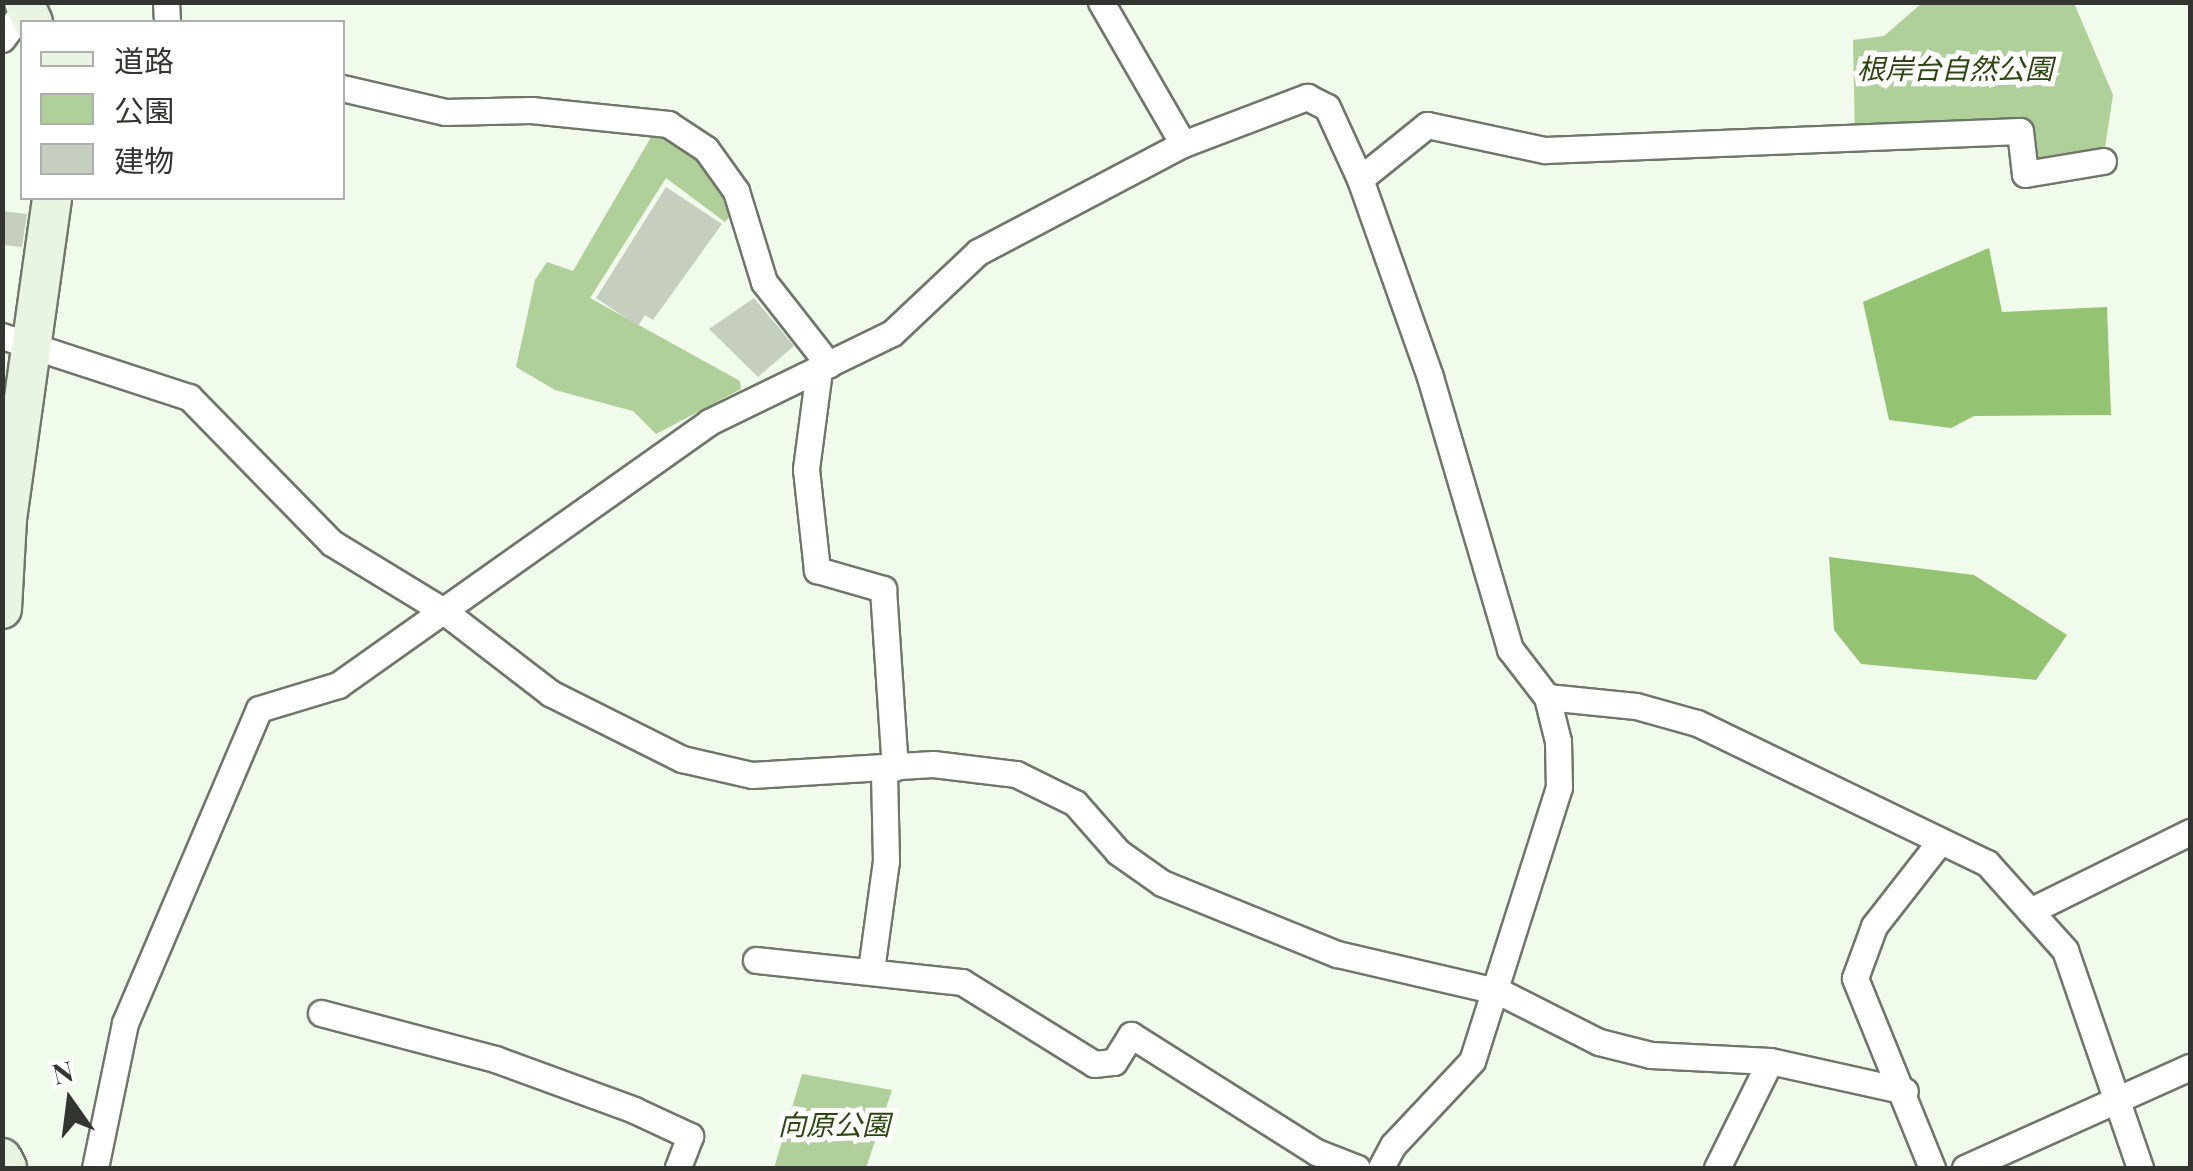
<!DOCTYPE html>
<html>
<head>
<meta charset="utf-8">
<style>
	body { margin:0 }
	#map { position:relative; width:2193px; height:1171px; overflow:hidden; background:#f1fbeb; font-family:"Playfair Display","Noto Sans JP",serif }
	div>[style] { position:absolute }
	.green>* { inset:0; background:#afd199 }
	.forest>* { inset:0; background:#94c472 }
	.building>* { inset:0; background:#c5cebf }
	.roads { filter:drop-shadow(2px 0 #6f776a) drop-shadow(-2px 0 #6f776a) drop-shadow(0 2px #6f776a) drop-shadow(0 -2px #6f776a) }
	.street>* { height:25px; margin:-12.5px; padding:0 12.5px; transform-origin:12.5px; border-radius:12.5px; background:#fff }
	.secondary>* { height:38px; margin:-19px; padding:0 19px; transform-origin:19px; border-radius:19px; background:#e9f5e2 }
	span { translate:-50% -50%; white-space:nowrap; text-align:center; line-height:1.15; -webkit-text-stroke:10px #fff; paint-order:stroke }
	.park-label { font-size:28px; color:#2b490f; font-style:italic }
	.frame { position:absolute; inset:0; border:5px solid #333630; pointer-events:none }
	.legend { position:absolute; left:20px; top:20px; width:325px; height:180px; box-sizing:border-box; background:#fff; border:2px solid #adafac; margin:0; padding:12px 18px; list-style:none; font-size:30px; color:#333630 }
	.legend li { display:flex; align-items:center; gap:20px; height:50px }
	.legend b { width:50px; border:2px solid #adafac }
	.north { position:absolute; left:20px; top:1051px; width:100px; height:100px; -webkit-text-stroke:8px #fff; paint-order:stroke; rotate:346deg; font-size:28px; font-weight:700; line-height:40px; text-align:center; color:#333630 }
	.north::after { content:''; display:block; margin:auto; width:35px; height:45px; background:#333630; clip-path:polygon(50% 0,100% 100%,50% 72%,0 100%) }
</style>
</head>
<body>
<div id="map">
	<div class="green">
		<div style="clip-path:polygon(1922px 3px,2074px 3px,2113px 95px,2103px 161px,2025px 174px,2020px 131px,1855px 138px,1853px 40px,1884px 36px)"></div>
		<div style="clip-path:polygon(654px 132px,700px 158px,732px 214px,725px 222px,666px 178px,590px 298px,740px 381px,741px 389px,656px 434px,633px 411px,555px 390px,516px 367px,535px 280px,547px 262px,573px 271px)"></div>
		<div style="clip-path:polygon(802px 1074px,892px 1090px,866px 1168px,774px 1168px)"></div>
	</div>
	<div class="forest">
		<div style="clip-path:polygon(1989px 248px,2002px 312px,2107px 307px,2111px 415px,1974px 416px,1951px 428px,1889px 420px,1863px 302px)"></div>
		<div style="clip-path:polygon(1829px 557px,1974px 575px,2067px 635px,2036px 680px,1861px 664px,1834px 630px)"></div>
	</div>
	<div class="building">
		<div style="clip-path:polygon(666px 187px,722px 224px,653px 320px,645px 315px,638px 326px,596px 298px)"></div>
		<div style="clip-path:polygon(2px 211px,27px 214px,22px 247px,2px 245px)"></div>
		<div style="clip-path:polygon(754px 298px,794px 346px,758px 377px,709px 329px)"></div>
	</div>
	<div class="roads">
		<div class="street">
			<div style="left:166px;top:2px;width:20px;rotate:87deg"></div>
			<div style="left:1101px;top:2px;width:164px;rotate:60deg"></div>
			<div style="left:2px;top:39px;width:40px;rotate:-53deg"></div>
			<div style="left:342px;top:88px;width:106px;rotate:13.1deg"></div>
			<div style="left:445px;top:112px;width:86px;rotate:-1.3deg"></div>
			<div style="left:531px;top:110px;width:138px;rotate:5.8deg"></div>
			<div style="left:668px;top:124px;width:45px;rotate:33.3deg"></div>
			<div style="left:706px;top:149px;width:52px;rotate:54.5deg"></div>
			<div style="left:736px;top:191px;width:95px;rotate:72.9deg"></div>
			<div style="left:764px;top:282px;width:105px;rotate:51.9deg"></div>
			<div style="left:1360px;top:179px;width:86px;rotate:-38.9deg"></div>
			<div style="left:1427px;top:125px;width:121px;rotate:12deg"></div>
			<div style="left:1545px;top:150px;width:475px;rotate:-2.3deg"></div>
			<div style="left:2020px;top:131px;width:43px;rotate:83.4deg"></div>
			<div style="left:2025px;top:174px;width:79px;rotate:-9.5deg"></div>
			<div style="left:2px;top:336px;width:197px;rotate:18.1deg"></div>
			<div style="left:189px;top:397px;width:204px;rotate:45.6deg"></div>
			<div style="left:332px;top:543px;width:132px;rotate:31.4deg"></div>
			<div style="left:445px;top:612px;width:133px;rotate:37.6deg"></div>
			<div style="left:550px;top:693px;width:148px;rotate:26.6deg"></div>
			<div style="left:682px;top:759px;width:72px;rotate:12.9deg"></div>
			<div style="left:752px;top:775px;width:181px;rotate:-3.5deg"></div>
			<div style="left:933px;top:764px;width:84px;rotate:6.9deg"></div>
			<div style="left:1016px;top:774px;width:66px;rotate:26.2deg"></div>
			<div style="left:1075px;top:803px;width:65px;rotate:48.7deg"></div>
			<div style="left:1118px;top:852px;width:54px;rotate:35.2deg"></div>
			<div style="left:1162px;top:883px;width:189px;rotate:22.1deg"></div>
			<div style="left:1337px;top:954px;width:167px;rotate:13.1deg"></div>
			<div style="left:1500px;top:992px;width:111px;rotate:26.8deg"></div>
			<div style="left:1599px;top:1042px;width:54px;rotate:14deg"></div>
			<div style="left:1651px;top:1055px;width:119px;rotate:2.9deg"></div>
			<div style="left:1770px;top:1061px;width:138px;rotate:12.5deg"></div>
			<div style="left:819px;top:370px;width:100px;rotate:97.5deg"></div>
			<div style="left:806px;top:469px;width:102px;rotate:83.8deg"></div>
			<div style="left:817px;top:570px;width:69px;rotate:16.1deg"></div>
			<div style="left:883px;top:589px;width:179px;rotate:86.2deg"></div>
			<div style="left:1547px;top:697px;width:89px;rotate:5.8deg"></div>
			<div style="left:1636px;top:706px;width:63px;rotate:15.6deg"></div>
			<div style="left:1697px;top:723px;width:322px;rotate:25.8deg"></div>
			<div style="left:1987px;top:863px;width:117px;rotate:48.1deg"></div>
			<div style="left:2065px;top:950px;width:231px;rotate:71deg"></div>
			<div style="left:2030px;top:911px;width:178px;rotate:-26.3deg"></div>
			<div style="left:756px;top:960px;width:207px;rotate:6.1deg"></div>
			<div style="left:962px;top:982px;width:155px;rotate:31.8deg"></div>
			<div style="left:1094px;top:1064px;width:20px;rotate:-6deg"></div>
			<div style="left:1114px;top:1062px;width:32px;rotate:-58deg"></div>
			<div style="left:1131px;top:1035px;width:219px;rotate:32.3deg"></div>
			<div style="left:1316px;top:1152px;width:44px;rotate:21.3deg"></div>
			<div style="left:871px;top:970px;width:110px;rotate:-82.2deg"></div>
			<div style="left:886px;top:861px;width:91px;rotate:-91.3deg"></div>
			<div style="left:321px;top:1013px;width:180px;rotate:14.8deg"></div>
			<div style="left:495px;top:1059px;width:148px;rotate:20.1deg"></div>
			<div style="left:634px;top:1110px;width:62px;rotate:24.9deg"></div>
			<div style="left:690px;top:1136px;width:34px;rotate:111deg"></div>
			<div style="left:95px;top:1168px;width:148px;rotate:-78.3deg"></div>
			<div style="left:125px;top:1023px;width:341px;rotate:-66.9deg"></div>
			<div style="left:259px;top:709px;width:83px;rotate:-16.9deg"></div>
			<div style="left:338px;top:685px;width:455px;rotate:-35.3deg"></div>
			<div style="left:709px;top:422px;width:203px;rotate:-25.9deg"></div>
			<div style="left:892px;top:333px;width:118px;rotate:-43.3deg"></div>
			<div style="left:978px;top:252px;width:232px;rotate:-27.8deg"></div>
			<div style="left:1183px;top:144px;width:133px;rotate:-20.8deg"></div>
			<div style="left:1307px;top:97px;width:22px;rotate:27deg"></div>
			<div style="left:1327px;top:107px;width:79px;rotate:65.4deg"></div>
			<div style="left:1360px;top:179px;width:210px;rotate:70.5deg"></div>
			<div style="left:1430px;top:377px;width:284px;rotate:73.6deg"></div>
			<div style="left:1510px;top:649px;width:61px;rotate:52.4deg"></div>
			<div style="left:1547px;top:697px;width:45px;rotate:76deg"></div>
			<div style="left:1558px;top:741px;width:46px;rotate:88.8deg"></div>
			<div style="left:1559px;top:787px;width:287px;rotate:107.6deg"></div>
			<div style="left:1472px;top:1061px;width:115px;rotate:133.2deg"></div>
			<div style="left:1393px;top:1145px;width:26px;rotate:118deg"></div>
			<div style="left:1717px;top:1168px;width:119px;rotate:-63.6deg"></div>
			<div style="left:1932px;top:1168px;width:205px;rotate:-112.1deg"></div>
			<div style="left:1855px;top:978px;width:55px;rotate:-69.9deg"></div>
			<div style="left:1874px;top:926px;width:104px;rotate:-52deg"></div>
			<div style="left:1965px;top:1168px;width:247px;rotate:-24.2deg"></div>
		</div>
		<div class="secondary">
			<div style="left:24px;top:2px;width:22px;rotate:66deg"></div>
			<div style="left:2px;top:609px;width:90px;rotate:-86.8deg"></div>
			<div style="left:7px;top:519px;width:324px;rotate:-82deg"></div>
			<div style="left:2px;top:1158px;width:11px;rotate:63deg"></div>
		</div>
	</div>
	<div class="park-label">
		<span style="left:1955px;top:68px">根岸台自然公園</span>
		<span style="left:834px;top:1124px">向原公園</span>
	</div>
	<div class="frame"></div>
	<ul class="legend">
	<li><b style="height:12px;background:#e9f5e2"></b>道路</li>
	<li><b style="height:28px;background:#afd199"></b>公園</li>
	<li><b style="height:28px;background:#c5cebf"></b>建物</li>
	</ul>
	<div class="north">N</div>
</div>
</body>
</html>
